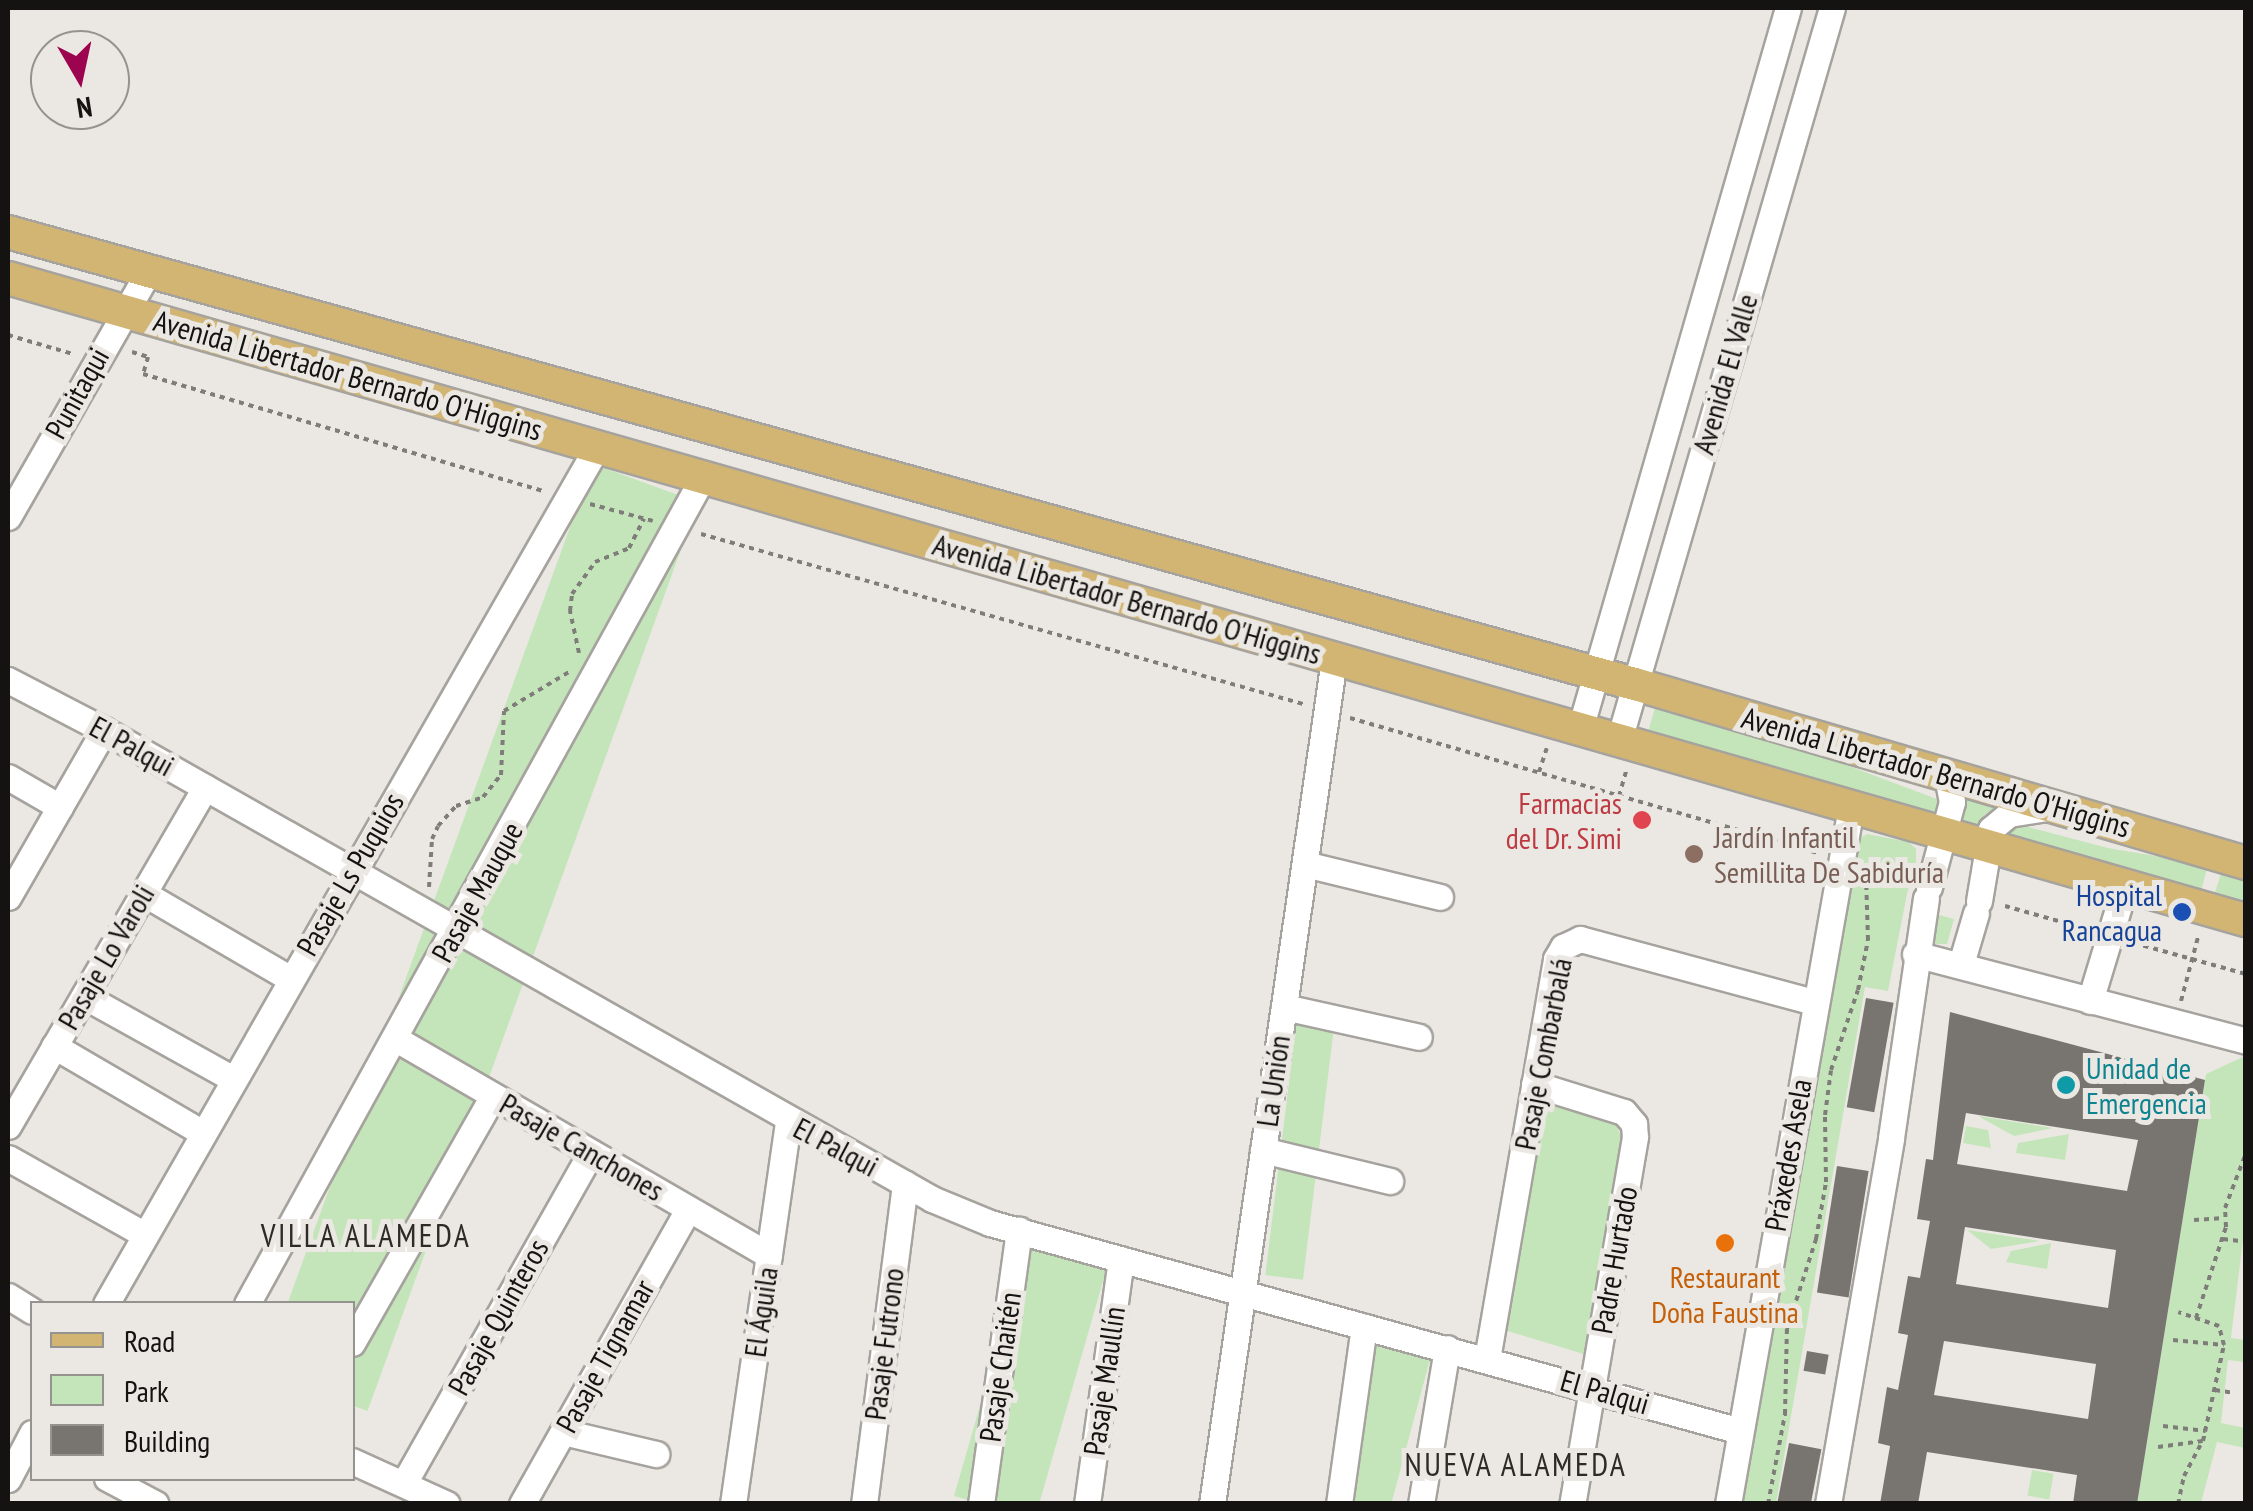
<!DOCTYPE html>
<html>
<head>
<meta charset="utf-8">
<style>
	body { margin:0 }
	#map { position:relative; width:2253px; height:1511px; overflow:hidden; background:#ebe8e3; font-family:"PT Sans Narrow",sans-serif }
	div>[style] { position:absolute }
	.green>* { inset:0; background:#c4e5ba; transform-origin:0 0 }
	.building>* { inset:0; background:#787570; transform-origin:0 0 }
	.path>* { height:4px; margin-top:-2px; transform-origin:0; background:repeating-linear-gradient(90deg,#7f7d7a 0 5px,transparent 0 10px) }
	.roads { filter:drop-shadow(2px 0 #a6a39e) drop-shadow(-2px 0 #a6a39e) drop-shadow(0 2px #a6a39e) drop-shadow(0 -2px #a6a39e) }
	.minor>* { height:25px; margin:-12.5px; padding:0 12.5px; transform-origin:12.5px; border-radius:12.5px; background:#fff }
	.major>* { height:32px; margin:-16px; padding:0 16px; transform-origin:16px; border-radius:16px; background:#d3b573 }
	.dots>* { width:28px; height:28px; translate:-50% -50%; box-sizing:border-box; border:5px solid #ebe8e3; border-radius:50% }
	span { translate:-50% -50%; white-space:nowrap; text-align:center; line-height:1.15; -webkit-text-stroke:10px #ebe8e3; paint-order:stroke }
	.street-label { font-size:30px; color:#141311 }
	.health-label { font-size:30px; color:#be3a42 }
	.right { translate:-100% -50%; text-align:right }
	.education-label { font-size:30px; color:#785e54 }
	.left { translate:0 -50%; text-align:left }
	.transit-label { font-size:30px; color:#164399 }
	.culture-label { font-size:30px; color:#0d838f }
	.food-label { font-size:30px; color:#c56008 }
	.neighbourhood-label { font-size:32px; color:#2e2b27; letter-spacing:2.5px }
	.frame { position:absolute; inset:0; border:10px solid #141311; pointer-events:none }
	.legend { position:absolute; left:30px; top:1301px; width:325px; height:180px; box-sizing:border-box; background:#ebe8e3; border:2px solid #95938f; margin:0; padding:12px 18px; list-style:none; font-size:30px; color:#141311 }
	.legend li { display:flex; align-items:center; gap:20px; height:50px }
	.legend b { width:50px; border:2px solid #95938f }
	.north { position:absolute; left:30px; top:30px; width:100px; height:100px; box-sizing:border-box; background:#ebe8e3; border:2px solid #95938f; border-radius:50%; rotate:171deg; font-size:28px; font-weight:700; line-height:40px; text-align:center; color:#141311 }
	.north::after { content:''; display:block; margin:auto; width:35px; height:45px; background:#9d044f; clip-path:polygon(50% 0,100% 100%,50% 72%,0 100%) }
</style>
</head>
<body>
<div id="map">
	<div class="green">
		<div style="left:593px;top:464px;width:112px;height:967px;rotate:20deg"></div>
		<div style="clip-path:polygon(1655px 708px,1822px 756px,1937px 799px,1937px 816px,1647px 735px)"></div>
		<div style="clip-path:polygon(1963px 797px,1995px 807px,1984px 815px,1979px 831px,1955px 824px)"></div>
		<div style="clip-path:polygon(2006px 821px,2108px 848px,2208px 865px,2200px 895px,1997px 838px)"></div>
		<div style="clip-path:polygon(1867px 834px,1909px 842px,1916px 849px,1916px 884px,1910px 883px,1907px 894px,1888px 991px,1865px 987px,1776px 1503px,1743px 1504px,1857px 840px)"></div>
		<div style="clip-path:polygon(2222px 870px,2245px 877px,2245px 908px,2213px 899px)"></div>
		<div style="clip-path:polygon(1928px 912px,1954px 919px,1947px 944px,1930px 944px)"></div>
		<div style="left:1296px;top:1025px;width:38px;height:252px;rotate:7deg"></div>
		<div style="clip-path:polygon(2245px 1056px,2246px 1215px,2231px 1338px,2245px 1340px,2245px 1362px,2228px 1360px,2221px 1423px,2245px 1428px,2245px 1448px,2217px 1442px,2201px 1503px,2137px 1504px,2206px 1074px)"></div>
		<div style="clip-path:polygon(1542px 1097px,1615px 1123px,1624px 1142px,1587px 1355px,1501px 1329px)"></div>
		<div style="clip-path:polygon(1978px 1116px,2053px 1128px,2014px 1136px)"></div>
		<div style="clip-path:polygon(1966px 1126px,1988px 1130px,1991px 1148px,1963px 1143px)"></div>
		<div style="clip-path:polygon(2069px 1134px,2065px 1160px,2016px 1153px,2018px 1143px)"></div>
		<div style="clip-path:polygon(1967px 1230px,2040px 1241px,1991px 1249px)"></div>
		<div style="clip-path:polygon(2051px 1243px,2047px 1269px,2006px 1262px,2011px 1251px)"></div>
		<div style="left:1026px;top:1245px;width:84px;height:261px;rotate:16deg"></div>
		<div style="left:1372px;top:1344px;width:60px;height:162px;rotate:15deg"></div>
		<div style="left:2032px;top:1470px;width:22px;height:26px;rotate:10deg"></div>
	</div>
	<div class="building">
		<div style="left:1866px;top:998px;width:28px;height:111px;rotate:10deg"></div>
		<div style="clip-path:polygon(evenodd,1950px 1012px,2205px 1080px,2137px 1504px,2073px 1504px,2077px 1475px,1927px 1452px,1918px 1504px,1880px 1504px,1890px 1446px,1878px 1443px,1887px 1387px,1898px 1390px,1908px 1335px,1898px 1333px,1908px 1276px,1920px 1278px,1930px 1221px,1917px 1219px,1926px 1159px,1933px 1160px,1950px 1012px,1966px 1113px,2138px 1140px,2127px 1191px,1957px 1164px,1966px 1113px,1950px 1012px,1965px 1227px,2116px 1250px,2108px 1308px,1956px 1284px,1965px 1227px,1950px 1012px,1944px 1341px,2096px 1364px,2088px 1419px,1934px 1395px,1944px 1341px)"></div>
		<div style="left:1837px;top:1166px;width:32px;height:128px;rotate:9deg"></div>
		<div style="left:1807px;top:1351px;width:22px;height:20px;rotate:10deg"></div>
		<div style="left:1789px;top:1443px;width:33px;height:62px;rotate:11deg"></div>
	</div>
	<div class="path">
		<div style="left:8px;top:335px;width:68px;rotate:16.3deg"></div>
		<div style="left:132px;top:352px;width:17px;rotate:17deg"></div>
		<div style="left:148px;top:357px;width:18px;rotate:106deg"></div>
		<div style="left:143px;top:374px;width:416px;rotate:16.3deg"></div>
		<div style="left:590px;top:504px;width:65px;rotate:15.1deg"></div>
		<div style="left:701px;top:534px;width:626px;rotate:15.77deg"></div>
		<div style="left:579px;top:653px;width:43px;rotate:-102.1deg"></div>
		<div style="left:570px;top:611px;width:17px;rotate:-83deg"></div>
		<div style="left:572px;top:594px;width:39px;rotate:-54deg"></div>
		<div style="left:595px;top:562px;width:37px;rotate:-22deg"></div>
		<div style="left:629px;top:548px;width:33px;rotate:-63deg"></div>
		<div style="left:1350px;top:718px;width:486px;rotate:16.1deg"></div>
		<div style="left:1539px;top:772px;width:25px;rotate:-72deg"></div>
		<div style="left:1619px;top:796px;width:26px;rotate:-74deg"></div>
		<div style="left:1865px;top:866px;width:46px;rotate:15.3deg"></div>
		<div style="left:429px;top:887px;width:48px;rotate:-86.4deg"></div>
		<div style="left:432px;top:839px;width:14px;rotate:-65deg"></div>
		<div style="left:438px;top:826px;width:27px;rotate:-48deg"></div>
		<div style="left:456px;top:806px;width:28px;rotate:-18deg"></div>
		<div style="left:483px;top:797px;width:28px;rotate:-51deg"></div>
		<div style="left:501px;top:775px;width:64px;rotate:-87.3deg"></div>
		<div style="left:504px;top:711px;width:76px;rotate:-31deg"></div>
		<div style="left:2005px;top:906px;width:85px;rotate:15.7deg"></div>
		<div style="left:2134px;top:943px;width:116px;rotate:15.5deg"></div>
		<div style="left:2181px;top:1001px;width:66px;rotate:-75.1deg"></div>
		<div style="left:2194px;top:1220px;width:30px;rotate:-4deg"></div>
		<div style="left:2223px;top:1239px;width:23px;rotate:7deg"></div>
		<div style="left:2196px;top:1318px;width:96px;rotate:-71.8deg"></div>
		<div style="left:2226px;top:1227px;width:19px;rotate:-93deg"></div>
		<div style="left:2225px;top:1208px;width:59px;rotate:-69.1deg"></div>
		<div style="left:2173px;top:1340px;width:51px;rotate:5.6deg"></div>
		<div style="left:2215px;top:1390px;width:18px;rotate:9deg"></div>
		<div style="left:2163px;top:1426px;width:43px;rotate:6.6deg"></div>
		<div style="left:2158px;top:1447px;width:45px;rotate:-7.6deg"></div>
		<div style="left:1768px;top:1504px;width:92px;rotate:-79.3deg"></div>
		<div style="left:1785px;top:1414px;width:85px;rotate:-88.7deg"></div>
		<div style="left:1787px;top:1329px;width:95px;rotate:-72.1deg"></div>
		<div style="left:1816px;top:1239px;width:58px;rotate:-80deg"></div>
		<div style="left:1826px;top:1182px;width:67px;rotate:-90.9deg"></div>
		<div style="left:1825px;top:1115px;width:45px;rotate:-82.4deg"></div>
		<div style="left:1831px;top:1070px;width:84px;rotate:-71.4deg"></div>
		<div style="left:1858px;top:990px;width:51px;rotate:-78.7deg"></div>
		<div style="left:1868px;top:940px;width:65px;rotate:-91.8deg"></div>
		<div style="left:2178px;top:1504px;width:29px;rotate:-78deg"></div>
		<div style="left:2184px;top:1476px;width:40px;rotate:-62deg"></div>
		<div style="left:2203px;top:1441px;width:98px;rotate:-77.7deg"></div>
		<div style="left:2224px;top:1345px;width:20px;rotate:-105deg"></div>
		<div style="left:2219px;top:1326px;width:43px;rotate:-161.1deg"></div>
	</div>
	<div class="roads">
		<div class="minor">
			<div style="left:8px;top:517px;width:284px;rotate:-60.2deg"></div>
			<div style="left:8px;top:680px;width:108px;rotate:27.5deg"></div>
			<div style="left:104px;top:730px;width:952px;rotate:29.53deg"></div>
			<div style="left:932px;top:1199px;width:63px;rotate:22.5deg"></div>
			<div style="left:990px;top:1223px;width:778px;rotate:15.5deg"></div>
			<div style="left:1580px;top:729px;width:750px;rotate:-73.91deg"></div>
			<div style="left:1619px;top:740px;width:762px;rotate:-73.78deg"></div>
			<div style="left:8px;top:777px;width:60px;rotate:30deg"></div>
			<div style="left:1305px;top:864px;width:139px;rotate:13.7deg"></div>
			<div style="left:1929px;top:887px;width:88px;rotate:-74.9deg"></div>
			<div style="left:1952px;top:802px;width:26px;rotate:-101deg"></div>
			<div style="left:143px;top:893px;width:171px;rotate:30.2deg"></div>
			<div style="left:8px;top:897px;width:193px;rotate:-60.1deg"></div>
			<div style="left:1979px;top:901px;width:73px;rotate:-80.5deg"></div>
			<div style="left:1991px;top:829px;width:23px;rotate:-40deg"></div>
			<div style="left:2009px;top:814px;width:37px;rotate:-9deg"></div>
			<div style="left:1915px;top:954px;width:342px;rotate:14.7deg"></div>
			<div style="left:1961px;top:964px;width:53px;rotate:-73.6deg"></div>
			<div style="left:84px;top:996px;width:171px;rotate:29.1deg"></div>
			<div style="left:2090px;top:1001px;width:120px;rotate:-73.1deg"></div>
			<div style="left:1284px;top:1007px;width:138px;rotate:12.5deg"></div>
			<div style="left:396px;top:1039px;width:431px;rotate:30.1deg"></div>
			<div style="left:54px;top:1046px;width:173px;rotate:30.3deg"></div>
			<div style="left:1534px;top:1084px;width:94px;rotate:17.3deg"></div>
			<div style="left:1624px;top:1112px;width:16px;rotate:50deg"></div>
			<div style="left:1634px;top:1124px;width:13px;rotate:86deg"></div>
			<div style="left:1635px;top:1137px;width:372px;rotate:99.7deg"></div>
			<div style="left:8px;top:1126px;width:392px;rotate:-59.8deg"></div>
			<div style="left:1263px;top:1150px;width:131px;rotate:13.7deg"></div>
			<div style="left:8px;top:1158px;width:157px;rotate:29.3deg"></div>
			<div style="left:8px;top:1296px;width:28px;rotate:32deg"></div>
			<div style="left:106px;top:1304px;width:988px;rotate:-60.19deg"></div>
			<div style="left:247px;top:1304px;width:944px;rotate:-61.13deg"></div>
			<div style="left:352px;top:1343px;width:284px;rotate:-60.3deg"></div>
			<div style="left:1487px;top:1359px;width:406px;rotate:-80.2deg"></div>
			<div style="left:1556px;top:959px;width:14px;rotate:-60deg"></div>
			<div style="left:1563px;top:947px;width:19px;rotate:-25deg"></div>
			<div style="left:1580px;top:939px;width:242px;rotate:15.1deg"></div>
			<div style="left:563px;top:1432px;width:96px;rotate:13.3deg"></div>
			<div style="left:352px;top:1461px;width:104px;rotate:24.4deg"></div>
			<div style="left:107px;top:1478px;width:55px;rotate:28deg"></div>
			<div style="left:8px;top:1479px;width:52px;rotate:-62.4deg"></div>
			<div style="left:404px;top:1483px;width:380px;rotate:-60.5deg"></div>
			<div style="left:522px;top:1504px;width:338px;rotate:-60.6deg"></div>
			<div style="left:733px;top:1504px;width:387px;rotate:-81.8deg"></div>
			<div style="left:864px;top:1504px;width:323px;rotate:-82.7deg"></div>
			<div style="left:981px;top:1504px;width:277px;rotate:-82.1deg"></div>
			<div style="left:1087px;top:1504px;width:247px;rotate:-82.1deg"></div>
			<div style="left:1212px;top:1504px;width:854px;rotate:-81.78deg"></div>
			<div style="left:1339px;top:1504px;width:179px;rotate:-82deg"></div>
			<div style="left:1421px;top:1504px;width:158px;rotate:-80.5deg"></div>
			<div style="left:1728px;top:1504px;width:708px;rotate:-79.99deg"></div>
			<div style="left:1828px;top:1504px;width:371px;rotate:-80.2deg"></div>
			<div style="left:1891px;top:1138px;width:242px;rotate:-81.7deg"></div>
		</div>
		<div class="major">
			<div style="left:8px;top:232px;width:1689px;rotate:15.53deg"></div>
			<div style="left:1635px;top:684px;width:637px;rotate:16.33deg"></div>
			<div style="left:8px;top:278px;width:2328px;rotate:16.01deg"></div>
		</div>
	</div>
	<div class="dots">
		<div style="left:1642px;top:820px;background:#e0444e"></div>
		<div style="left:1694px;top:854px;background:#8d6e63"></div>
		<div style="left:2182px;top:912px;background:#1a4fb4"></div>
		<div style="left:2066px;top:1085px;background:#0f9aa8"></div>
		<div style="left:1725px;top:1243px;background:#e8710a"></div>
	</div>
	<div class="street-label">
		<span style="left:1725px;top:374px;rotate:-74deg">Avenida El Valle</span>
		<span style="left:348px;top:375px;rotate:16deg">Avenida Libertador Bernardo O'Higgins</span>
		<span style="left:77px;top:393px;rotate:-61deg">Punitaqui</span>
		<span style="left:1127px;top:599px;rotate:16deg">Avenida Libertador Bernardo O'Higgins</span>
		<span style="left:132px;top:746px;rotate:29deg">El Palqui</span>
		<span style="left:1936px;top:772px;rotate:16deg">Avenida Libertador Bernardo O'Higgins</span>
		<span style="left:350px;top:874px;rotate:-60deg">Pasaje Ls Puquios</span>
		<span style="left:477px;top:892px;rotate:-61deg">Pasaje Mauque</span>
		<span style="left:106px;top:957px;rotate:-60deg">Pasaje Lo Varoli</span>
		<span style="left:1543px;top:1054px;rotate:-79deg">Pasaje Combarbalá</span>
		<span style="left:1273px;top:1081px;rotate:-82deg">La Unión</span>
		<span style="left:582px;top:1147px;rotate:30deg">Pasaje Canchones</span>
		<span style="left:836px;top:1147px;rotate:28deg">El Palqui</span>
		<span style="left:1788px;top:1155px;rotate:-80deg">Práxedes Asela</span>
		<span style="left:1614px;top:1260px;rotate:-80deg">Padre Hurtado</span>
		<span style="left:761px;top:1312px;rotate:-82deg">El Águila</span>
		<span style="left:498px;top:1317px;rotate:-61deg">Pasaje Quinteros</span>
		<span style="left:884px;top:1344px;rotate:-83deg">Pasaje Futrono</span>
		<span style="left:605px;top:1356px;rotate:-61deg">Pasaje Tignamar</span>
		<span style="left:1000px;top:1367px;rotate:-82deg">Pasaje Chaitén</span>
		<span style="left:1104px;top:1381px;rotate:-82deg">Pasaje Maullín</span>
		<span style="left:1605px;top:1392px;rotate:16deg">El Palqui</span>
	</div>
	<div class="health-label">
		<span class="right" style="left:1622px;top:820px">Farmacias<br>del Dr. Simi</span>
	</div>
	<div class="education-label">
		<span class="left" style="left:1714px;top:854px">Jardín Infantil<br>Semillita De Sabiduría</span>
	</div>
	<div class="transit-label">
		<span class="right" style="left:2162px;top:912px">Hospital<br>Rancagua</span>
	</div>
	<div class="culture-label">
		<span class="left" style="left:2086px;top:1085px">Unidad de<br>Emergencia</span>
	</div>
	<div class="food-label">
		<span style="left:1725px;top:1294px">Restaurant<br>Doña Faustina</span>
	</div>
	<div class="neighbourhood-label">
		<span style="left:366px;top:1235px">VILLA ALAMEDA</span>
		<span style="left:1516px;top:1464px">NUEVA ALAMEDA</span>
	</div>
	<div class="frame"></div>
	<ul class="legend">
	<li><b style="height:12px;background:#d3b573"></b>Road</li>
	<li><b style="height:28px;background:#c4e5ba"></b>Park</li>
	<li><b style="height:28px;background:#787570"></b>Building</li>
	</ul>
	<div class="north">N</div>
</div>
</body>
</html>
